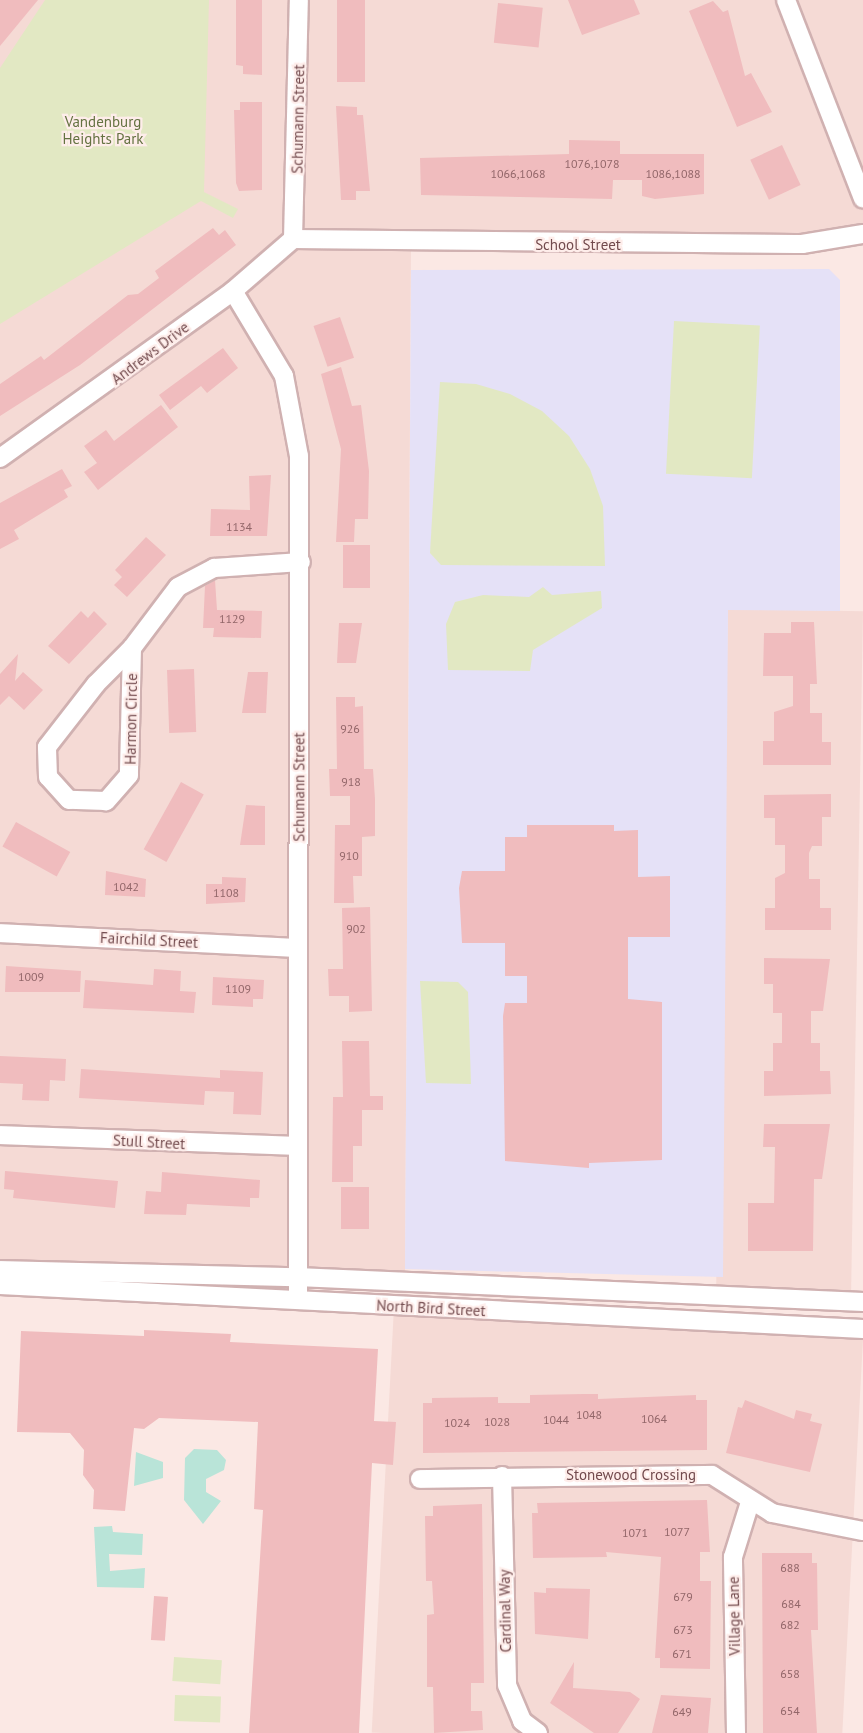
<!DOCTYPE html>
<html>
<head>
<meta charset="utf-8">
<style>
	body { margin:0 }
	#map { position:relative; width:863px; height:1733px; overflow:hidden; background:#fbe8e4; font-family:"PT Sans",sans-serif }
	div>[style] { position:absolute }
	.residential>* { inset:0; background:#f5dad5; transform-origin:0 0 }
	.education>* { inset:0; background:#e5e1f7 }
	.green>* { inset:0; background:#e2e8c3; transform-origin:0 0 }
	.water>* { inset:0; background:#b9e4d8 }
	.building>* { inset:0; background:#f0bcbe; transform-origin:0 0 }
	.roads { filter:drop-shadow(2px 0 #d0b1b1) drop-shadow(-2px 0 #d0b1b1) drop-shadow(0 2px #d0b1b1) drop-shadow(0 -2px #d0b1b1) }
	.minor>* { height:18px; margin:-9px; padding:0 9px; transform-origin:9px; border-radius:9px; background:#fff }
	span { translate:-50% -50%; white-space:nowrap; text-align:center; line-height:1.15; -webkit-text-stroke:4.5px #feedea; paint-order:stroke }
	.number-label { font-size:12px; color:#926669 }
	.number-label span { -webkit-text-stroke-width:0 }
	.street-label { font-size:15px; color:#724a4d }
	.park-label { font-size:15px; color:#647241 }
</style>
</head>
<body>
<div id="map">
	<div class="residential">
		<div style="clip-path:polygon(0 0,863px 0,863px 234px,411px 243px,405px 1281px,0 1270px)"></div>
		<div style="left:728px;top:609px;width:135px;height:688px;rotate:1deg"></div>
		<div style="left:394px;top:1307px;width:470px;height:426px;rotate:3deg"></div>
	</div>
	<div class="education">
		<div style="clip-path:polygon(829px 269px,840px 280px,840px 611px,728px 610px,723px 1277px,405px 1269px,411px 270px)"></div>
	</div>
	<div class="green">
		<div style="clip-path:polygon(45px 0,209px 0,204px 192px,238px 209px,233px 218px,201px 201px,0 324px,0 68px)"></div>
		<div style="left:674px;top:321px;width:86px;height:153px;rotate:3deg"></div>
		<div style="clip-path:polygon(440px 382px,476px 384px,510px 394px,542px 411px,569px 436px,590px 469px,603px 506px,605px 566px,441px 565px,430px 553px)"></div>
		<div style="clip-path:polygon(543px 587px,552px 595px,601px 591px,602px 608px,533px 650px,530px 671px,448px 670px,446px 624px,455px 602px,483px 595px,529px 597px)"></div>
		<div style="clip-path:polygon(420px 981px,458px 982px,468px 992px,471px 1084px,426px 1083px)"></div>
		<div style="left:174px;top:1657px;width:48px;height:24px;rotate:4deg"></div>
		<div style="left:175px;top:1695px;width:46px;height:26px;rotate:2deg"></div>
	</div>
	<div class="water">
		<div style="clip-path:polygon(194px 1449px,217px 1450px,226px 1460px,224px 1470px,206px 1479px,206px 1492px,221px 1501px,203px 1524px,184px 1500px,185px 1458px)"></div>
		<div style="clip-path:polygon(136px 1452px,163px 1462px,163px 1478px,134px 1486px)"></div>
		<div style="clip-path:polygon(112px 1526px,113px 1532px,143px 1534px,142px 1555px,109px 1554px,110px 1571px,145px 1568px,144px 1588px,97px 1587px,94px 1527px)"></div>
	</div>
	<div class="building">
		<div style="clip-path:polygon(0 0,38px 0,0 46px)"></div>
		<div style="clip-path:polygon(236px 0,262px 0,262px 75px,243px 74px,243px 66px,236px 65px)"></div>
		<div style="left:337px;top:0;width:28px;height:82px"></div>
		<div style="clip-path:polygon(568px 0,634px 0,640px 14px,582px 35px)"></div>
		<div style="clip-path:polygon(713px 1px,723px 12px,728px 10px,745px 76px,751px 73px,772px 112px,737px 127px,689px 11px)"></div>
		<div style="left:498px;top:3px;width:45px;height:40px;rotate:6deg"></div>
		<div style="clip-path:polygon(240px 102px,262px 102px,262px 190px,239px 191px,236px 183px,234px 110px,240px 110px)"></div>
		<div style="clip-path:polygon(336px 106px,357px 107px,357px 115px,363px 115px,370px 191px,356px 191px,356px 200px,341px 200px)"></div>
		<div style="clip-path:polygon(569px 140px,620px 141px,620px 154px,704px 154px,704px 194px,655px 199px,642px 196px,642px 180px,613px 180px,612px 199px,421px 195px,420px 158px,569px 154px)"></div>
		<div style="left:782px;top:145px;width:44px;height:35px;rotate:65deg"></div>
		<div style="clip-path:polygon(213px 228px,219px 235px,225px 230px,236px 245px,80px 365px,0 416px,0 384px,41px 356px,44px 360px,128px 295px,138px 294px,159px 278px,155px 271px)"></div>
		<div style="left:340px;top:317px;width:43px;height:28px;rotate:71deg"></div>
		<div style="clip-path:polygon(223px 348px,238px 368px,207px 393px,201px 386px,170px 410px,159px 395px)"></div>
		<div style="clip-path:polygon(341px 367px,352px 406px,361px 405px,369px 471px,368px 519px,355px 519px,354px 542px,336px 542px,341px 449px,321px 374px)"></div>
		<div style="clip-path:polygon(161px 405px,178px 427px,98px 490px,84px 472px,97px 463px,84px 446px,106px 430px,114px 441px)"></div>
		<div style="clip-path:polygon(62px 469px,72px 486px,64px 490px,68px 497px,14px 530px,19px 539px,0 549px,0 503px)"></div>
		<div style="clip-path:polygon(271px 475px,267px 536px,210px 536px,211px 509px,250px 510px,249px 476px)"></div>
		<div style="clip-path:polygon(146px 537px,166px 555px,127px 597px,114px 585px,122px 577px,115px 570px)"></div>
		<div style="left:343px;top:545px;width:27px;height:43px"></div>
		<div style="clip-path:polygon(215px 580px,217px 610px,262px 611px,261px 638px,213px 637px,214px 628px,203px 628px,205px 586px)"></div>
		<div style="clip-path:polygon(81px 611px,88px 618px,94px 611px,107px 624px,69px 664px,48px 646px)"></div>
		<div style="clip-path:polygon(791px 622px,814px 622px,817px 684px,810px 684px,810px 713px,822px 713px,822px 742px,831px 742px,831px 765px,763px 765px,763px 741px,774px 741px,774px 712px,793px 706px,793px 676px,763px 676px,764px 633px,791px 633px)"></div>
		<div style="clip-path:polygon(339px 623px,362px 623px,356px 663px,337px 663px)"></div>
		<div style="clip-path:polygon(18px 654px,15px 681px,23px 672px,43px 690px,24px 710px,9px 696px,0 705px,0 674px)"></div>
		<div style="left:194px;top:669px;width:63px;height:27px;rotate:88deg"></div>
		<div style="clip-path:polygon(248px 672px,268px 672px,266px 713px,242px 713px)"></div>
		<div style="clip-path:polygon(336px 697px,355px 697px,355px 707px,363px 706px,364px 769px,373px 769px,375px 799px,375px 836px,362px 837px,362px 876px,353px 876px,354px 903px,334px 903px,335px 825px,350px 825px,350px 796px,330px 796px,329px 769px,337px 769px)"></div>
		<div style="left:181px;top:782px;width:26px;height:77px;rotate:29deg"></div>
		<div style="clip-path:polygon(831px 794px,831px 817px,822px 817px,822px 846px,812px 846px,809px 853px,809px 879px,820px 879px,820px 908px,831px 908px,831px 930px,765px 930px,765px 908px,775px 908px,775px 878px,785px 873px,785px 845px,775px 845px,775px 818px,764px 818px,764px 795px)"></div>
		<div style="clip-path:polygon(246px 805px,265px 806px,265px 845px,240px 845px)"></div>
		<div style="left:16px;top:822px;width:62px;height:28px;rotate:29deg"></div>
		<div style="clip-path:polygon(527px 825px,614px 825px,614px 831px,638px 830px,638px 877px,670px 876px,670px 937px,628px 937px,628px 999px,662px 1002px,662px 1160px,589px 1163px,589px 1168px,505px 1161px,503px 1016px,505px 1003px,527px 1003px,527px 976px,505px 976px,505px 943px,462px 943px,459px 888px,462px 871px,505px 871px,505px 837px,527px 837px)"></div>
		<div style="clip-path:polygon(106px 871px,146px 879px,145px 897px,105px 895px)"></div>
		<div style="clip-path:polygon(222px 877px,246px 878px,245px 902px,206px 904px,206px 884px,222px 884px)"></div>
		<div style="clip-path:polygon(370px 907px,372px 1011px,349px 1012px,349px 996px,329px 996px,328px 969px,343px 969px,342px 908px)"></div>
		<div style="clip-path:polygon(764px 958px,830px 959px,823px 1011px,811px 1011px,811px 1043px,820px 1043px,820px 1071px,830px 1071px,831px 1094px,764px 1096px,764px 1071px,773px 1071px,773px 1043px,782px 1043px,782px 1013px,773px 1013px,773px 984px,764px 984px)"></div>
		<div style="clip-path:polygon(6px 966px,81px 971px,80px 992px,5px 992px)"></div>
		<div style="clip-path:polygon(154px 969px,181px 971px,180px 991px,196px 992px,194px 1013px,83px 1008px,85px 980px,153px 985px)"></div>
		<div style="clip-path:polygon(213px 977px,264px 980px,263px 999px,253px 999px,253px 1007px,212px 1005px)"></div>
		<div style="clip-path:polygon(342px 1041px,369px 1041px,370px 1096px,383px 1096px,383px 1110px,362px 1110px,362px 1146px,353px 1146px,353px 1182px,332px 1182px,333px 1097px,343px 1097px)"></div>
		<div style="clip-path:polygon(0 1056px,66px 1059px,65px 1081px,50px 1080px,49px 1101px,22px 1100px,23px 1084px,0 1083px)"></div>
		<div style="clip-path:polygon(81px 1069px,220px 1078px,220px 1070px,263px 1072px,261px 1115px,233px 1114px,234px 1092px,205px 1091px,204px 1105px,79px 1098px)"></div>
		<div style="clip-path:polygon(764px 1124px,830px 1124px,822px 1179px,814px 1179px,813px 1251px,748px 1251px,748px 1203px,774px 1203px,775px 1147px,763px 1147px)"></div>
		<div style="clip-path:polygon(5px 1171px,118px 1181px,115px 1208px,13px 1198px,14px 1190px,4px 1189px)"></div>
		<div style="clip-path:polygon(162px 1172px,260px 1180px,259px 1198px,250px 1198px,250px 1207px,187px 1204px,186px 1215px,144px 1214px,146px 1191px,161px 1192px)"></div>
		<div style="left:341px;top:1187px;width:28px;height:42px"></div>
		<div style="clip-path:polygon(144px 1330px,231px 1334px,230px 1342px,378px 1349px,374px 1421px,396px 1422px,393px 1465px,372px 1463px,359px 1733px,249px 1733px,263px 1510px,254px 1509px,258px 1422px,159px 1418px,144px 1429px,134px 1428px,125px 1511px,93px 1509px,94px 1490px,83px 1475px,84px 1450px,70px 1433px,17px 1432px,21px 1331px,144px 1336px)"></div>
		<div style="clip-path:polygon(584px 1394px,598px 1394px,598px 1399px,696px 1395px,696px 1400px,707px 1400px,707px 1450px,423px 1453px,423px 1403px,432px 1403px,432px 1398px,498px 1397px,498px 1403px,530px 1403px,530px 1395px)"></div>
		<div style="clip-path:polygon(745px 1400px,794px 1419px,796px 1410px,812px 1414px,810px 1421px,822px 1424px,810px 1472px,726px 1453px,738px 1407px,742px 1408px)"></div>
		<div style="clip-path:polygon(707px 1500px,710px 1552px,700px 1552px,700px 1581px,711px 1581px,710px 1669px,660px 1668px,660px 1658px,655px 1658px,661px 1557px,606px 1552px,607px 1557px,533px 1558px,532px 1513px,538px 1513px,537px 1503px)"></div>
		<div style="clip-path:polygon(482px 1504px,484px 1683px,471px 1683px,471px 1711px,482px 1711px,483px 1730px,434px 1733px,433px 1687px,427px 1687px,427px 1615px,434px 1614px,432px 1581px,426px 1581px,425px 1516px,433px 1516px,433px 1506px)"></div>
		<div style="clip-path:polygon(762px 1553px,812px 1553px,812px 1563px,817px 1563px,818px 1630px,811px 1630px,817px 1733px,763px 1733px)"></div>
		<div style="clip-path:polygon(546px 1588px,590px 1589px,588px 1639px,535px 1634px,534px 1592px,546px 1593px)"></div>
		<div style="left:154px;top:1596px;width:14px;height:44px;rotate:4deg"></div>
		<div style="clip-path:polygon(574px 1662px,573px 1688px,630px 1692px,640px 1699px,618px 1733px,594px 1733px,550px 1703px)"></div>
		<div style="clip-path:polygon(661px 1695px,711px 1698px,708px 1733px,652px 1733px)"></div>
	</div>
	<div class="roads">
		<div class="minor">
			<div style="left:786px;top:0;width:213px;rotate:68.8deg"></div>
			<div style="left:293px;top:239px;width:509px;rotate:0.56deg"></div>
			<div style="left:802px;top:244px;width:62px;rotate:-9.3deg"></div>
			<div style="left:293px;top:239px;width:239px;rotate:-88.6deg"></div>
			<div style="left:233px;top:291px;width:99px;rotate:59deg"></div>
			<div style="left:284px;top:376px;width:81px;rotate:79.4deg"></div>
			<div style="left:299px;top:456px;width:844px;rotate:90.07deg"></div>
			<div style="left:0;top:458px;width:287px;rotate:-35.6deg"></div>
			<div style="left:233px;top:291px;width:79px;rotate:-40.9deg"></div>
			<div style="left:132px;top:648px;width:127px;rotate:91.4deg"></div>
			<div style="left:129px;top:775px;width:35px;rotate:131deg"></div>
			<div style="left:106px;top:801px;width:37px;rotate:-178deg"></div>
			<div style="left:69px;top:800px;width:31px;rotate:-132deg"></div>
			<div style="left:48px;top:777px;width:30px;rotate:-92deg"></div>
			<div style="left:47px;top:747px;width:80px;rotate:-52.1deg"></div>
			<div style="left:96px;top:684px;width:51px;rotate:-45deg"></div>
			<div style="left:132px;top:648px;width:76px;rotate:-53deg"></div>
			<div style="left:178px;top:587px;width:41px;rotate:-27.8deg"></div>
			<div style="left:214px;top:568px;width:87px;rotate:-3.9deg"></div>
			<div style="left:0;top:933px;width:298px;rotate:2.9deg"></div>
			<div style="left:0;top:1135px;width:297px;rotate:2.1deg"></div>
			<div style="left:0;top:1270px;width:297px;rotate:1.4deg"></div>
			<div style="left:297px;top:1277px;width:567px;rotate:2.53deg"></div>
			<div style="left:0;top:1285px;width:864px;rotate:2.92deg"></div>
			<div style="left:502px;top:1476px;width:209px;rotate:88.6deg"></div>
			<div style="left:507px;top:1685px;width:39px;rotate:67deg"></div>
			<div style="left:522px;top:1721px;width:20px;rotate:37deg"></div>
			<div style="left:420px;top:1479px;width:292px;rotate:-0.8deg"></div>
			<div style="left:712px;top:1475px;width:71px;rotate:32.3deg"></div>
			<div style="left:772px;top:1513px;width:93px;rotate:11.2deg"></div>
			<div style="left:736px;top:1733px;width:176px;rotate:-91deg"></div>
			<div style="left:733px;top:1557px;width:58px;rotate:-72.8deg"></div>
		</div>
	</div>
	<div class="number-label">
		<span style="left:592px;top:164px">1076,1078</span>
		<span style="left:518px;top:174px">1066,1068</span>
		<span style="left:673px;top:174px">1086,1088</span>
		<span style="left:239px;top:527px">1134</span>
		<span style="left:232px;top:619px">1129</span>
		<span style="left:350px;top:729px">926</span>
		<span style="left:351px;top:782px">918</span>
		<span style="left:349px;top:856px">910</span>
		<span style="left:126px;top:887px">1042</span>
		<span style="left:226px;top:893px">1108</span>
		<span style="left:356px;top:929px">902</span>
		<span style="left:31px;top:977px">1009</span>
		<span style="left:238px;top:989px">1109</span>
		<span style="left:589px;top:1415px">1048</span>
		<span style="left:654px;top:1419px">1064</span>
		<span style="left:556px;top:1420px">1044</span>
		<span style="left:497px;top:1422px">1028</span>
		<span style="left:457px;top:1423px">1024</span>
		<span style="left:677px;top:1532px">1077</span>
		<span style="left:635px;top:1533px">1071</span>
		<span style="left:790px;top:1568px">688</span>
		<span style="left:683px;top:1597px">679</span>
		<span style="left:791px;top:1604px">684</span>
		<span style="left:790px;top:1625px">682</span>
		<span style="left:683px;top:1630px">673</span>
		<span style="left:682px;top:1654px">671</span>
		<span style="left:790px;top:1674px">658</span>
		<span style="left:790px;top:1711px">654</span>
		<span style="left:682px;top:1712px">649</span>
	</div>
	<div class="street-label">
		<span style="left:298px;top:119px;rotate:-89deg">Schumann Street</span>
		<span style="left:578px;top:245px">School Street</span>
		<span style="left:150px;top:353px;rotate:-37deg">Andrews Drive</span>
		<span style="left:131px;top:719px;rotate:-89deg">Harmon Circle</span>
		<span style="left:299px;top:787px;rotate:-90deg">Schumann Street</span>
		<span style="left:149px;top:940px;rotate:3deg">Fairchild Street</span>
		<span style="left:149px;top:1142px;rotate:3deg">Stull Street</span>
		<span style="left:431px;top:1308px;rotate:3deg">North Bird Street</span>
		<span style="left:631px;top:1475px">Stonewood Crossing</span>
		<span style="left:505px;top:1611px;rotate:-91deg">Cardinal Way</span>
		<span style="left:734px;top:1616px;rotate:-91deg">Village Lane</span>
	</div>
	<div class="park-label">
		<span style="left:103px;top:130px">Vandenburg<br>Heights Park</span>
	</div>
</div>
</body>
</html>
